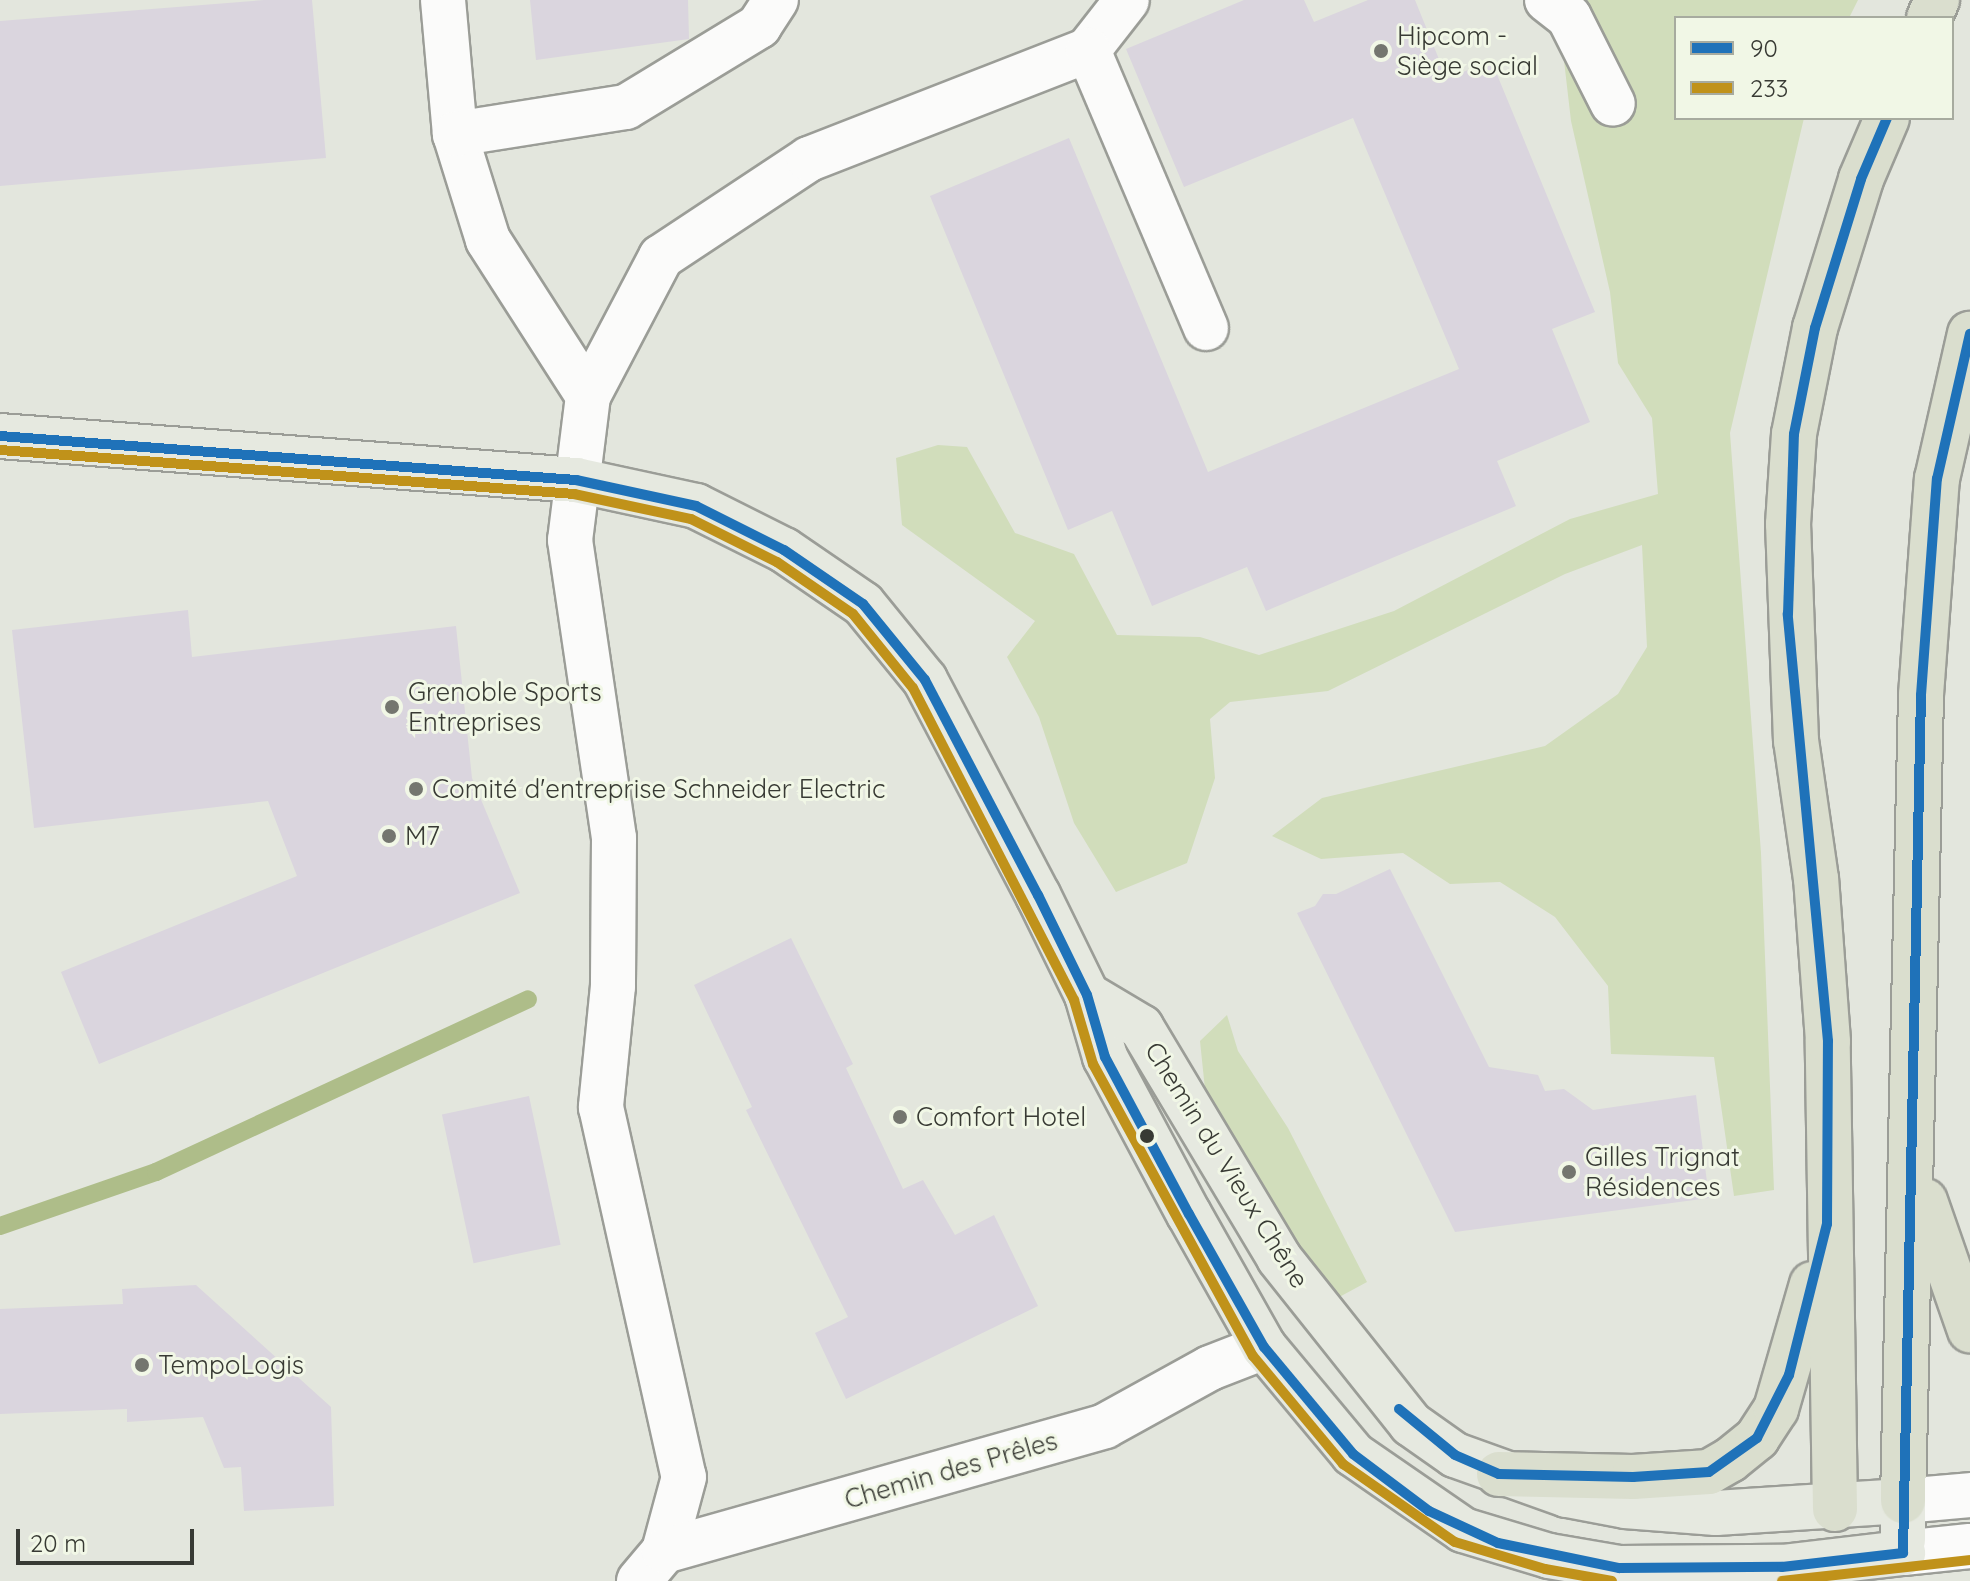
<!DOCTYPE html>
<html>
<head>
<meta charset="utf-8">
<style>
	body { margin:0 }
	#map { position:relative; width:1970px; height:1581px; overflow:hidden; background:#e3e6dd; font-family:Quicksand,sans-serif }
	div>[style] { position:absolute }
	.green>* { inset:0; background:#d1ddbb }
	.stream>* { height:18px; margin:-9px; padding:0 9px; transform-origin:9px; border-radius:9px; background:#aebd89 }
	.building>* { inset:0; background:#dad5de; transform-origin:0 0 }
	.roads { filter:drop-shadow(2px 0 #9b9d97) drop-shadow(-2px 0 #9b9d97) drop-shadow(0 2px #9b9d97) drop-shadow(0 -2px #9b9d97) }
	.minor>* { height:44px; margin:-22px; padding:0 22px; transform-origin:22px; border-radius:22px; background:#fbfbfa }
	.major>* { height:44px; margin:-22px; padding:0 22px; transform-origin:22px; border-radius:22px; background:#e6e9e0 }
	.highway>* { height:44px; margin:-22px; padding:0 22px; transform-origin:22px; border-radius:22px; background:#dadece }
	.bus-1>* { height:10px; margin:-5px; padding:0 5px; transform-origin:5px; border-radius:5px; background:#1f72b9 }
	.bus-2>* { height:10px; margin:-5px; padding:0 5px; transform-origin:5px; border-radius:5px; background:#c0921a }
	.dots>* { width:22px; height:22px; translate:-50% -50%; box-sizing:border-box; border:4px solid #f1f7e6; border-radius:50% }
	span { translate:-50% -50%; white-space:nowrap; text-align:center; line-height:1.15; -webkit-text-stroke:6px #f1f7e6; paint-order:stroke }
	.poi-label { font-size:26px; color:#383a34 }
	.left { translate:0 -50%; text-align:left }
	.street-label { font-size:26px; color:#383a34 }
	.legend { position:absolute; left:1674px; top:16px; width:280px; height:104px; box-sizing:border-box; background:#f1f7e6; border:2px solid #a7ab9f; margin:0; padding:10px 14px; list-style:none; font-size:24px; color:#383a34 }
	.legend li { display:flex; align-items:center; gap:16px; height:40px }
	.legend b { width:40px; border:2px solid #a7ab9f }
	.scale { position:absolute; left:16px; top:1529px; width:178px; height:36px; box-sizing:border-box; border:4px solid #383a34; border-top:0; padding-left:10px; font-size:24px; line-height:28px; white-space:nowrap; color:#383a34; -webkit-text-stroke:6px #f1f7e6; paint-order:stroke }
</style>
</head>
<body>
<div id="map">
	<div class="green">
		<div style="clip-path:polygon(1557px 0,1858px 0,1849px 18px,1676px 18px,1676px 118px,1804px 118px,1730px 433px,1761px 853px,1774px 1190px,1734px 1196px,1714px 1057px,1611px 1054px,1608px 986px,1555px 917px,1500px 882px,1450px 884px,1403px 853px,1321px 859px,1272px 836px,1322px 798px,1545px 746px,1618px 694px,1647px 647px,1642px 545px,1565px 574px,1328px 691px,1230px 702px,1210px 719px,1215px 778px,1187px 863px,1116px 892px,1074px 823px,1039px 717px,1007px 657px,1035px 621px,902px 525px,896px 458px,938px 445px,967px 447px,1015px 533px,1074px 554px,1117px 635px,1200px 637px,1259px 655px,1394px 611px,1570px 519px,1658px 494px,1652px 418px,1618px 363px,1610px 292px,1571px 121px)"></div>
		<div style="clip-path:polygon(1227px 1015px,1238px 1051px,1288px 1128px,1367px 1282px,1330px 1302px,1206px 1099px,1200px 1041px)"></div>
	</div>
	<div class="stream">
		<div style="left:0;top:1226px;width:165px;rotate:-19.1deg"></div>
		<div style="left:156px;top:1172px;width:410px;rotate:-24.9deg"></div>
	</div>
	<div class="building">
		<div style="clip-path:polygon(264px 0,312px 0,326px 158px,0 186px,0 21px)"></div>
		<div style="clip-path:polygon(530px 0,688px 0,689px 39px,536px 60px)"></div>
		<div style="clip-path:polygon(1244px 0,1304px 0,1314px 22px,1368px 0,1415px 0,1447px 79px,1491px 60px,1595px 312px,1552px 329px,1590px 422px,1497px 461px,1516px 506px,1266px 611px,1247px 567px,1152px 606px,1112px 511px,1068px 530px,930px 196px,1069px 138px,1208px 472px,1459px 369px,1353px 118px,1184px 187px,1126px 49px)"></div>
		<div style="clip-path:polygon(188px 610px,192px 657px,456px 626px,472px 778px,520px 893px,99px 1064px,61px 972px,297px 876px,268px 801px,34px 828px,12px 630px)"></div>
		<div style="clip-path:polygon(1390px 869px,1489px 1067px,1538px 1075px,1545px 1091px,1564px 1089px,1593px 1110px,1696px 1095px,1709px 1198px,1455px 1232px,1297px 913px,1315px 906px,1323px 894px,1336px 894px)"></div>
		<div style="clip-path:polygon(791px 938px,853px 1064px,846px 1068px,903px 1189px,923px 1180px,955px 1235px,994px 1215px,1038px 1306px,846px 1399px,815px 1333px,848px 1317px,746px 1110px,752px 1107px,694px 985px)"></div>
		<div style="left:529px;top:1096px;width:152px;height:89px;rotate:78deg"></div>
		<div style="clip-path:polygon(196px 1285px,331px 1407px,334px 1506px,244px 1511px,241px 1467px,224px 1468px,203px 1417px,127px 1422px,127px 1409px,0 1414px,0 1309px,123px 1304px,122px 1289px)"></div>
	</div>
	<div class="roads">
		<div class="minor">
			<div style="left:443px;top:0;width:135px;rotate:84.9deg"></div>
			<div style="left:455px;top:134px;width:111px;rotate:72.7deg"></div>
			<div style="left:488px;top:240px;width:185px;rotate:57.3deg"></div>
			<div style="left:588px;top:396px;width:145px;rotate:97.1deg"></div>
			<div style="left:570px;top:540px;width:301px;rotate:81.6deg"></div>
			<div style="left:614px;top:838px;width:148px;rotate:90.4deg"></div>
			<div style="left:613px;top:986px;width:122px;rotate:95.7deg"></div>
			<div style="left:601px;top:1107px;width:379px;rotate:77.4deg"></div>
			<div style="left:684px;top:1477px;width:77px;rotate:105.1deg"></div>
			<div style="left:1547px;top:0;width:28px;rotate:38deg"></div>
			<div style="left:1569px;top:17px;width:97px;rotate:63.2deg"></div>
			<div style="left:1088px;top:50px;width:63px;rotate:-52deg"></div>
			<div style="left:455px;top:134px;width:173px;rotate:-9deg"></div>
			<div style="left:626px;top:107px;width:156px;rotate:-31.3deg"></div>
			<div style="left:759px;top:26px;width:31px;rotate:-57deg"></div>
			<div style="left:588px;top:396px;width:157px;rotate:-62.3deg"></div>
			<div style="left:661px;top:257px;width:178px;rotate:-33.5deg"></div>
			<div style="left:809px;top:159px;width:300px;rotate:-21.3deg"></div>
			<div style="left:1088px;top:50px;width:302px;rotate:67deg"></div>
			<div style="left:1903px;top:1501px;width:67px;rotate:-5.1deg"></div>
			<div style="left:1903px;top:1553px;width:67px;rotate:-6deg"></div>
			<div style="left:639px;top:1581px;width:39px;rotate:-50deg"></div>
			<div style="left:664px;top:1551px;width:458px;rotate:-15.8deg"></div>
			<div style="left:1105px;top:1426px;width:120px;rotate:-28.9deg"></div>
			<div style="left:1210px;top:1368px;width:58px;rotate:-21.3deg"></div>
		</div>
		<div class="major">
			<div style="left:0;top:436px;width:578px;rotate:4.37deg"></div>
			<div style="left:576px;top:480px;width:123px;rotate:12.2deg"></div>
			<div style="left:696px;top:506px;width:98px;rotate:26.6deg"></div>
			<div style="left:784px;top:550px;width:96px;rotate:34.4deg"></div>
			<div style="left:863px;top:604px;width:98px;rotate:50.8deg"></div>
			<div style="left:925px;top:680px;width:243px;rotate:62.3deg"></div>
			<div style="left:1038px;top:895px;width:111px;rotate:63.9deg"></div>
			<div style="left:1087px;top:995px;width:65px;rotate:73.8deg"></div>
			<div style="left:1105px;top:1057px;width:178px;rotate:61.9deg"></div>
			<div style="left:1189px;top:1214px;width:153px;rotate:60.6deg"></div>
			<div style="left:1264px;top:1347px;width:139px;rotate:50.2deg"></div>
			<div style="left:1353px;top:1454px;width:134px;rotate:34.6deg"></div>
			<div style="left:1463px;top:1530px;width:90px;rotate:16.8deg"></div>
			<div style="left:1549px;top:1556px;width:71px;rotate:9.7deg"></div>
			<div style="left:1619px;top:1568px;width:163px;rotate:-0.4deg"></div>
			<div style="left:1782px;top:1567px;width:122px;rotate:-6.6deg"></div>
			<div style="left:1087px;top:995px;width:63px;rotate:30.7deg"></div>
			<div style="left:1141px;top:1027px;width:269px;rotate:59.1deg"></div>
			<div style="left:1279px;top:1258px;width:212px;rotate:51.5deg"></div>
			<div style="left:1411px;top:1424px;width:54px;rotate:35.2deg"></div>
			<div style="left:1455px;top:1455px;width:119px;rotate:19.7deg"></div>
			<div style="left:1567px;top:1495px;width:59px;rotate:10.7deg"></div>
			<div style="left:1625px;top:1506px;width:91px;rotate:4.4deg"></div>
			<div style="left:1716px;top:1513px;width:187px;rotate:-3.7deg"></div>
			<div style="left:1903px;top:1501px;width:39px;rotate:90deg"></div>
		</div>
		<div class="highway">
			<div style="left:1929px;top:18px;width:20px;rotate:-66deg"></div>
			<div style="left:1925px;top:1201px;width:137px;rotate:70.8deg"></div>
			<div style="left:1499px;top:1474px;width:134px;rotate:1.3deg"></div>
			<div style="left:1633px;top:1477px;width:76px;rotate:-3.8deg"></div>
			<div style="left:1709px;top:1472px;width:24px;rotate:-30deg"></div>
			<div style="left:1730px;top:1460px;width:35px;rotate:-39deg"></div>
			<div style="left:1757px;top:1438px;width:35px;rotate:-57deg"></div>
			<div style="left:1776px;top:1409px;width:130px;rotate:-73.9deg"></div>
			<div style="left:1903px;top:1501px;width:806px;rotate:-88.72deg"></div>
			<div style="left:1921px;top:695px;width:217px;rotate:-85.8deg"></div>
			<div style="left:1937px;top:479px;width:149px;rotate:-77.2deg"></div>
			<div style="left:1835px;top:1509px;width:468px;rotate:-90.9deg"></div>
			<div style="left:1828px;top:1041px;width:162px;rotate:-94.2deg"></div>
			<div style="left:1816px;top:879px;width:139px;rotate:-98.2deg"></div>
			<div style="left:1796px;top:741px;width:217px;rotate:-92.1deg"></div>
			<div style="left:1788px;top:524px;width:90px;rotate:-86.2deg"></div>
			<div style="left:1794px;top:434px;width:108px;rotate:-78.8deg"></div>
			<div style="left:1815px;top:328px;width:156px;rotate:-72.8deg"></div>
			<div style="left:1861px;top:179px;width:66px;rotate:-66.9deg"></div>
		</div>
	</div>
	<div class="bus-1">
		<div style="left:0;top:436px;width:578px;rotate:4.37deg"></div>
		<div style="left:576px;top:480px;width:123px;rotate:12.2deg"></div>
		<div style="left:696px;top:506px;width:98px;rotate:26.6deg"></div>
		<div style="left:784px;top:550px;width:96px;rotate:34.4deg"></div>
		<div style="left:863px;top:604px;width:98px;rotate:50.8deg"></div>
		<div style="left:925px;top:680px;width:243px;rotate:62.3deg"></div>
		<div style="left:1038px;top:895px;width:111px;rotate:63.9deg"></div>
		<div style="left:1087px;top:995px;width:65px;rotate:73.8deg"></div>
		<div style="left:1105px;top:1057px;width:178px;rotate:61.9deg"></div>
		<div style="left:1189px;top:1214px;width:153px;rotate:60.6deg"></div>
		<div style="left:1264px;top:1347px;width:139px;rotate:50.2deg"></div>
		<div style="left:1353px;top:1454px;width:95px;rotate:36.9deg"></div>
		<div style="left:1429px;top:1511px;width:76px;rotate:24.9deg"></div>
		<div style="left:1498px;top:1543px;width:124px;rotate:11.7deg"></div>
		<div style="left:1619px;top:1568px;width:163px;rotate:-0.4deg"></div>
		<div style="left:1782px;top:1567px;width:122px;rotate:-6.6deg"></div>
		<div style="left:1903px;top:1553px;width:858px;rotate:-88.8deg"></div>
		<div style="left:1921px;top:695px;width:217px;rotate:-85.8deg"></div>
		<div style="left:1937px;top:479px;width:149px;rotate:-77.2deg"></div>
		<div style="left:1399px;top:1409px;width:72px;rotate:39.4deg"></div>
		<div style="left:1455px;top:1455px;width:48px;rotate:23.4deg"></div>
		<div style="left:1499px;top:1474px;width:134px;rotate:1.3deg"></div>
		<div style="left:1633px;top:1477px;width:76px;rotate:-3.8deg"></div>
		<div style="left:1709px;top:1472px;width:59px;rotate:-35.3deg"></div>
		<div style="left:1757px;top:1438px;width:71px;rotate:-63.1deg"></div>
		<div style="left:1789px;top:1375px;width:156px;rotate:-75.9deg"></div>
		<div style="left:1827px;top:1224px;width:183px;rotate:-89.7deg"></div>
		<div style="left:1828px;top:1041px;width:429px;rotate:-95.4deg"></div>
		<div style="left:1788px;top:614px;width:180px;rotate:-88.1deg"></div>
		<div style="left:1794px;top:434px;width:108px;rotate:-78.8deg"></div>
		<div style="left:1815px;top:328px;width:156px;rotate:-72.8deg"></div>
		<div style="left:1861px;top:179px;width:66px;rotate:-66.9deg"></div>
	</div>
	<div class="bus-2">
		<div style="left:0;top:450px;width:576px;rotate:4.38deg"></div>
		<div style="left:574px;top:494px;width:120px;rotate:12.1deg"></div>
		<div style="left:691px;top:519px;width:96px;rotate:26.6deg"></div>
		<div style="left:777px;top:562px;width:92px;rotate:34.4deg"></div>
		<div style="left:853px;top:614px;width:95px;rotate:51deg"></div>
		<div style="left:913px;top:688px;width:351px;rotate:62.7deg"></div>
		<div style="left:1074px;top:1000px;width:67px;rotate:73.5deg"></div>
		<div style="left:1093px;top:1064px;width:333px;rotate:61.3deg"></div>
		<div style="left:1253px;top:1356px;width:141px;rotate:50.2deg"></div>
		<div style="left:1343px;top:1464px;width:136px;rotate:34.9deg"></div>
		<div style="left:1455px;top:1542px;width:94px;rotate:16.7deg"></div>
		<div style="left:1545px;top:1569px;width:68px;rotate:10.2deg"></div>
		<div style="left:1782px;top:1581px;width:189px;rotate:-6.4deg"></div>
	</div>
	<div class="dots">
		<div style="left:1381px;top:51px;background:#74766f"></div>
		<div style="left:392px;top:707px;background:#74766f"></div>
		<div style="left:416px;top:789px;background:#74766f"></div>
		<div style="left:389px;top:836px;background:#74766f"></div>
		<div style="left:900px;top:1117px;background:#74766f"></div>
		<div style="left:1147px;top:1136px;background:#383a34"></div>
		<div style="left:1569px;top:1172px;background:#74766f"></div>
		<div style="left:142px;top:1365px;background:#74766f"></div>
	</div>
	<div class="poi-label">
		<span class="left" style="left:1397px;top:51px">Hipcom -<br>Siège social</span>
		<span class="left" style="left:408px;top:707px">Grenoble Sports<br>Entreprises</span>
		<span class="left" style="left:432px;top:789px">Comité d'entreprise Schneider Electric</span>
		<span class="left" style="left:405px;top:836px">M7</span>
		<span class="left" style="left:916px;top:1117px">Comfort Hotel</span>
		<span class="left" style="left:1585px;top:1172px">Gilles Trignat<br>Résidences</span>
		<span class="left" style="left:158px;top:1365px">TempoLogis</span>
	</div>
	<div class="street-label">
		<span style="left:1227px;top:1165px;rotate:58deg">Chemin du Vieux Chêne</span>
		<span style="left:951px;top:1470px;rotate:-16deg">Chemin des Prêles</span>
	</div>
	<ul class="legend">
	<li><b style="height:10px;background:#1f72b9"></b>90</li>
	<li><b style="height:10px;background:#c0921a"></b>233</li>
	</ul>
	<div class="scale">20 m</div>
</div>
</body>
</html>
